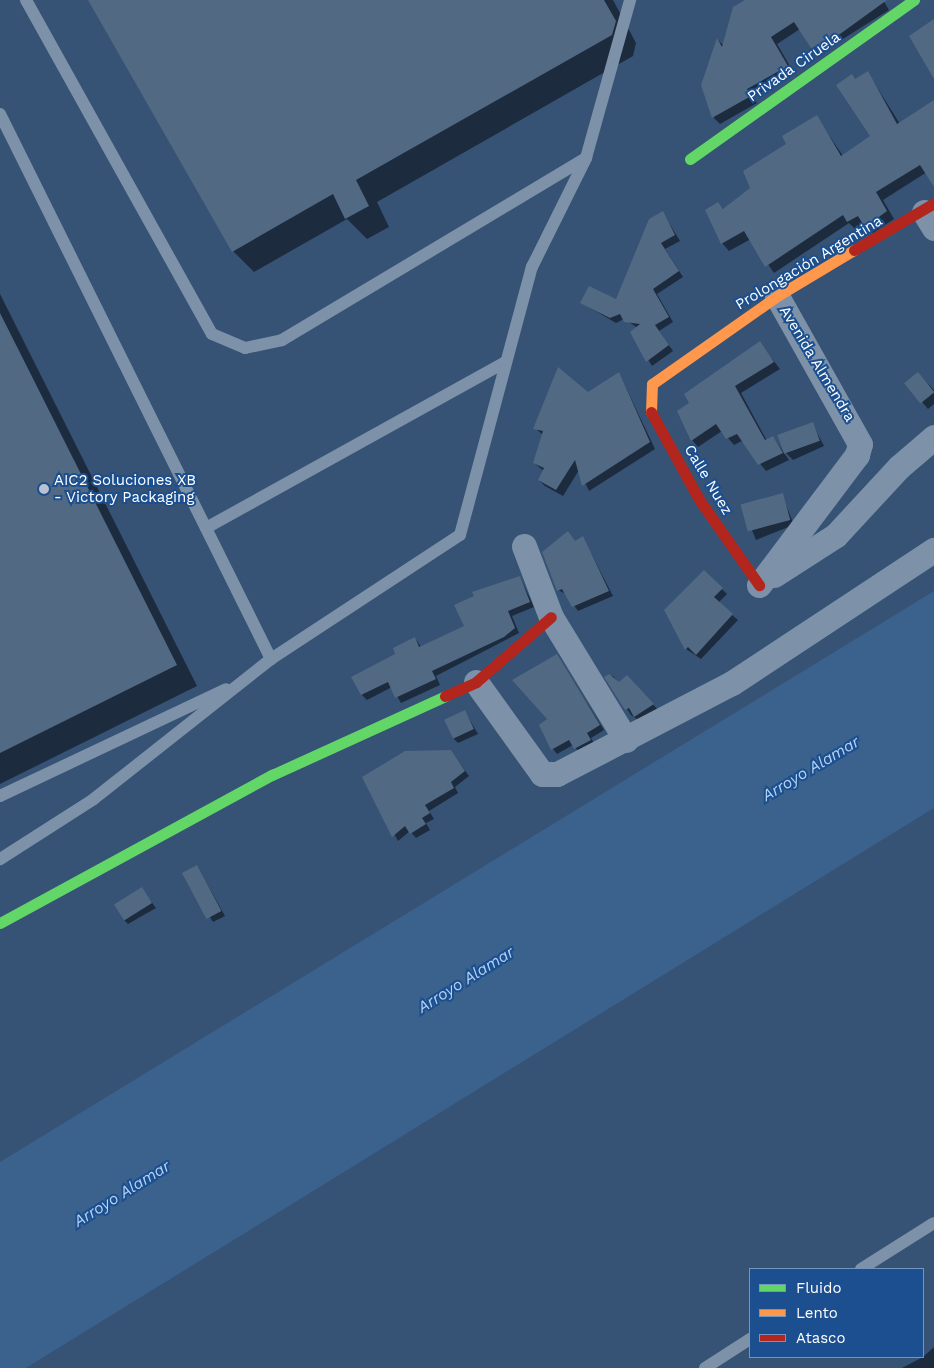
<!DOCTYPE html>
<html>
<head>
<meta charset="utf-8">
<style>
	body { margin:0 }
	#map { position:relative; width:934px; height:1368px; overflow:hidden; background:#365274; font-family:"Work Sans",sans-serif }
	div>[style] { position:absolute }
	.water>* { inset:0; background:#3b618d }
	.shadow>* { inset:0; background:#0007; transform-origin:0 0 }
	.building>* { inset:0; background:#526984; transform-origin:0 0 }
	.lane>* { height:12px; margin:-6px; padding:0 6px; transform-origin:6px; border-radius:6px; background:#7d92a8 }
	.street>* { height:25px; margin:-12.5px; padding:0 12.5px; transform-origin:12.5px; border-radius:12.5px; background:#7d92a8 }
	.fast>* { height:11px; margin:-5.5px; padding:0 5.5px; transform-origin:5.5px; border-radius:5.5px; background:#63d668 }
	.slow>* { height:11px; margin:-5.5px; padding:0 5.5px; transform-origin:5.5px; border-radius:5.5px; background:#ff974d }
	.jam>* { height:11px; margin:-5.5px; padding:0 5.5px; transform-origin:5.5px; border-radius:5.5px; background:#b3261e }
	.dots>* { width:14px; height:14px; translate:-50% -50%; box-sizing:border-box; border:2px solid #1b4f8f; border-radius:50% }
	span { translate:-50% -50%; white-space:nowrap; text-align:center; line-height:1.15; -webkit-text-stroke:4px #1b4f8f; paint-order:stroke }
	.street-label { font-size:15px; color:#fff }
	.poi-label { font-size:15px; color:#fff }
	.left { translate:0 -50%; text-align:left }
	.water-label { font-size:16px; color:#b5d3f5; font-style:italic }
	.legend { position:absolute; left:749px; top:1268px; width:175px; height:90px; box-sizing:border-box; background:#1b4f8f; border:1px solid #7695bc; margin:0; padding:6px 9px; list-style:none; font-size:15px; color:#fff }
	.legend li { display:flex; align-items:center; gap:10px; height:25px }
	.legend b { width:25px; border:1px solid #7695bc }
</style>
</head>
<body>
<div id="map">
	<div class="water">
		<div style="clip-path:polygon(934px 591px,934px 808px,26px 1368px,0 1368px,0 1162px)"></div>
	</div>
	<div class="shadow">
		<div style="clip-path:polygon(89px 0,613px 0,636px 43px,633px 56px,377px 202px,389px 227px,367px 239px,347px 219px,254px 272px,233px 251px)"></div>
		<div style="clip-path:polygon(747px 0,883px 0,889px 10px,819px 54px,800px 29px,777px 44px,794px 73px,753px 97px,757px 103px,720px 124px,713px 117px,718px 40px,724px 46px)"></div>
		<div style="clip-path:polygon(868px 73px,900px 124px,934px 101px,934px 181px,927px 172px,883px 200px,894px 219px,873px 233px,864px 224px,855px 229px,849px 223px,774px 273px,751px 239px,729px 251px,722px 243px,718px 203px,724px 210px,752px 189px,816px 116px,843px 156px,871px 137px,852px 76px,856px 80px)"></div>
		<div style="clip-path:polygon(663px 213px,680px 241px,665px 249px,683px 277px,657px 294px,673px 322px,659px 331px,673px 351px,652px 366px,632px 332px,638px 328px,624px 319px,616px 323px,582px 303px,617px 301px)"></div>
		<div style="clip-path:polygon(0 294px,197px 686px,0 784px)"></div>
		<div style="clip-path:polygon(759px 342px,780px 369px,741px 393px,767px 441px,773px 437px,789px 460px,766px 471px,742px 441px,734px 445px,722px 431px,698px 447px,692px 440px,691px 403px)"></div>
		<div style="clip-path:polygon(619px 373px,655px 449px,589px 491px,579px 470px,563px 496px,545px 486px,539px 480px,544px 471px,534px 463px,543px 435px,535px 428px)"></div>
		<div style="clip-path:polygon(918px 374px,934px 390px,934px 404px,928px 409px,907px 384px)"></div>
		<div style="clip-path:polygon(812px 423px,824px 446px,793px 460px,785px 452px)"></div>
		<div style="left:782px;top:495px;width:32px;height:41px;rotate:68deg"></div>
		<div style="clip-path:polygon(583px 538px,613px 596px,578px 611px,566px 594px,558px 590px,576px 542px)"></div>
		<div style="clip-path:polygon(704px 572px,727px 594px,718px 603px,738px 620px,701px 659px,686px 649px)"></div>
		<div style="clip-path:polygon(520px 577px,534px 607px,512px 616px,519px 633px,436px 676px,440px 685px,401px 703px,392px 687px,367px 700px,362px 695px,352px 678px,397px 655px,415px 638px,421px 647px,465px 626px)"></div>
		<div style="clip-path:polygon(557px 656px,604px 730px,591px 738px,595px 745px,580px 753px,573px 745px,557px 754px,553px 749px,549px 719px)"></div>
		<div style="clip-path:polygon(613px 676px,619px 683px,632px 681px,658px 710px,640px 721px,631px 715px,606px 678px)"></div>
		<div style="clip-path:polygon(465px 712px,478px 734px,458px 743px,453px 738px)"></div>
		<div style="clip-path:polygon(451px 751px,469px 776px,455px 787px,458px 793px,429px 811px,434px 819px,426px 823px,430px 830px,416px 838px,410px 831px,398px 841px,364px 777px)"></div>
		<div style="clip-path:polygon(197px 866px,225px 916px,213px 922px,184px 874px)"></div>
		<div style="clip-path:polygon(142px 889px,156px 908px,128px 924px,123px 919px)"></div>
		<div style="clip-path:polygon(934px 1347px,934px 1368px,902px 1368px,923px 1357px)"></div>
	</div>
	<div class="building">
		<div style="clip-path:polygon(88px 0,604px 0,616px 21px,612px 35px,356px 180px,369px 206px,345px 219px,333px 194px,232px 252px)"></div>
		<div style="clip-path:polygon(745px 0,887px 0,829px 42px,811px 48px,794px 22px,771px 37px,788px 66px,747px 89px,751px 96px,712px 118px,701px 85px,717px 38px,722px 47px,733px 7px)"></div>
		<div style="clip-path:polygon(934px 19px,934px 79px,909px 36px)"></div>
		<div style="clip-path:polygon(868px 71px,897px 124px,934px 100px,934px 187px,920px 165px,876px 192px,887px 211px,872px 222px,864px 226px,858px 216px,847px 222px,843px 215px,765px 267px,744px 231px,721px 244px,705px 210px,718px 202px,723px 209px,750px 188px,743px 171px,786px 144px,782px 136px,817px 115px,841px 156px,870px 136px,836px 85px,852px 74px,855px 79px)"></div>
		<div style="clip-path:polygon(663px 211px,675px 235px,661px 243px,679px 271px,653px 289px,669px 317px,655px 325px,669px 345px,646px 362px,630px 332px,640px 324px,624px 322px,620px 314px,610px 318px,580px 303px,589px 286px,616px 299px,649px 219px)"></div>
		<div style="clip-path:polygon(0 313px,177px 665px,0 753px)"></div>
		<div style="clip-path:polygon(760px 341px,774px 362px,735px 386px,765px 440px,773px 436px,783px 453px,758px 465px,737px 434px,726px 439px,716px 424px,691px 441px,677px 411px,689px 403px,684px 394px)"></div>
		<div style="clip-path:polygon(558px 367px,588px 392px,619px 372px,650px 442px,582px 486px,575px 460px,556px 490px,538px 480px,544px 468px,533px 463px,543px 431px,533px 429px)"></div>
		<div style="left:918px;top:372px;width:26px;height:18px;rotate:51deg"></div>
		<div style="left:813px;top:422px;width:20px;height:38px;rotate:70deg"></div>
		<div style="left:783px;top:493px;width:28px;height:44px;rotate:75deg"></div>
		<div style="clip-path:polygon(568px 531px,575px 541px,583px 536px,609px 591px,572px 607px,562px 589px,557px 591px,542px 552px)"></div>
		<div style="clip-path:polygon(704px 570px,723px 588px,714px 597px,733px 614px,696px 655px,688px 647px,685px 650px,664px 610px)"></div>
		<div style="clip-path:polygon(520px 576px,530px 602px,508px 611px,515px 628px,504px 637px,432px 671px,436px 679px,395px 698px,388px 682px,361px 695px,351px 677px,395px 654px,393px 648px,415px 637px,419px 647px,464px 626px,454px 605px,474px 596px,472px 592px)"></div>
		<div style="clip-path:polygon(557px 654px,600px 725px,587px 733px,591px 740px,574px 749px,569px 740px,551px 750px,539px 725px,547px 719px,512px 680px)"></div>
		<div style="clip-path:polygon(609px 674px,619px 682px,627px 675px,654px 704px,634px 717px,629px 708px,625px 710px,604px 677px)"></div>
		<div style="left:465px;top:710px;width:21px;height:23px;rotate:65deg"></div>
		<div style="clip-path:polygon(451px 750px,465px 771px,451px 782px,454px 788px,425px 805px,430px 813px,422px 818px,426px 824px,410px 834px,405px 826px,392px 837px,362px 777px,405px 751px)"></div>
		<div style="left:197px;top:865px;width:52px;height:17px;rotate:62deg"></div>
		<div style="left:142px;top:887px;width:19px;height:33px;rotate:58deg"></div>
	</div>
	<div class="lane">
		<div style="left:26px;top:0;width:382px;rotate:60.9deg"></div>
		<div style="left:212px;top:334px;width:36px;rotate:23deg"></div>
		<div style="left:245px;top:348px;width:38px;rotate:-12deg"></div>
		<div style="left:282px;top:340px;width:354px;rotate:-30.9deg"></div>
		<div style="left:0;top:114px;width:609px;rotate:63.56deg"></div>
		<div style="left:271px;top:659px;width:226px;rotate:141.7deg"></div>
		<div style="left:94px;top:799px;width:112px;rotate:147.4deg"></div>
		<div style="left:206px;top:528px;width:342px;rotate:-29deg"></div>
		<div style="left:271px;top:659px;width:226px;rotate:-33.3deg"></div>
		<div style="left:460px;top:535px;width:278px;rotate:-75deg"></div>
		<div style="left:532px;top:267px;width:122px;rotate:-63.6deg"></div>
		<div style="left:586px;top:158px;width:164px;rotate:-74.4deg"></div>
		<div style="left:0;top:796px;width:250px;rotate:-25.3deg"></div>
		<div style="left:861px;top:1269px;width:86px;rotate:-32.2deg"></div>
		<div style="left:705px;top:1368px;width:54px;rotate:-32.8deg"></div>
	</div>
	<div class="street">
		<div style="left:924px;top:212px;width:19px;rotate:58deg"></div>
		<div style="left:524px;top:546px;width:76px;rotate:69.2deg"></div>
		<div style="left:551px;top:617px;width:144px;rotate:58.6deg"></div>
		<div style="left:774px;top:575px;width:74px;rotate:-32.8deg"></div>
		<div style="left:836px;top:535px;width:93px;rotate:-47.2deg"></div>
		<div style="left:899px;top:467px;width:46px;rotate:-40.6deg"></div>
		<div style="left:759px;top:585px;width:163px;rotate:-53deg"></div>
		<div style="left:857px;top:455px;width:11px;rotate:-75deg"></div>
		<div style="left:860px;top:444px;width:170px;rotate:-119.3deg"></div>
		<div style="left:476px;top:682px;width:113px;rotate:54.3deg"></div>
		<div style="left:542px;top:774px;width:15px"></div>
		<div style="left:557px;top:774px;width:197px;rotate:-27.5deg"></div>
		<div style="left:732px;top:683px;width:242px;rotate:-33.4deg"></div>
	</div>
	<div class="fast">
		<div style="left:690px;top:159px;width:275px;rotate:-35.4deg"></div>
		<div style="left:0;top:923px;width:310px;rotate:-28.6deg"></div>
		<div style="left:272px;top:775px;width:190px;rotate:-24.5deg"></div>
	</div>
	<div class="slow">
		<div style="left:651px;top:412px;width:28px;rotate:-88deg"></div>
		<div style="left:652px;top:384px;width:153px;rotate:-35.1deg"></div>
		<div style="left:777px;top:296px;width:90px;rotate:-30.9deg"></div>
	</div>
	<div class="jam">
		<div style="left:854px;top:250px;width:93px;rotate:-30.4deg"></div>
		<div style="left:651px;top:412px;width:102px;rotate:61.2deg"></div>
		<div style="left:700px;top:501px;width:103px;rotate:54.9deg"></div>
		<div style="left:445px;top:696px;width:34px;rotate:-24deg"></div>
		<div style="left:476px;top:682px;width:99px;rotate:-40.9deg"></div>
	</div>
	<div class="dots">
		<div style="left:44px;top:489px;background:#b9c2ce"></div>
	</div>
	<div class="street-label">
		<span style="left:794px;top:67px;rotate:-35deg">Privada Ciruela</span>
		<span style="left:809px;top:263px;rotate:-31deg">Prolongación Argentina</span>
		<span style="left:817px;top:364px;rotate:59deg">Avenida Almendra</span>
		<span style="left:708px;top:480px;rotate:59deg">Calle Nuez</span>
	</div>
	<div class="poi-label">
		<span class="left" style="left:54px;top:489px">AIC2 Soluciones XB<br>- Victory Packaging</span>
	</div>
	<div class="water-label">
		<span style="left:811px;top:769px;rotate:-31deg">Arroyo Alamar</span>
		<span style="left:466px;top:980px;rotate:-32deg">Arroyo Alamar</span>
		<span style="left:122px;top:1194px;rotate:-32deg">Arroyo Alamar</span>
	</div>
	<ul class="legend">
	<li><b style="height:6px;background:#63d668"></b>Fluido</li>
	<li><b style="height:6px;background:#ff974d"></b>Lento</li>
	<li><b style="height:6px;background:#b3261e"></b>Atasco</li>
	</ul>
</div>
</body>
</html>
